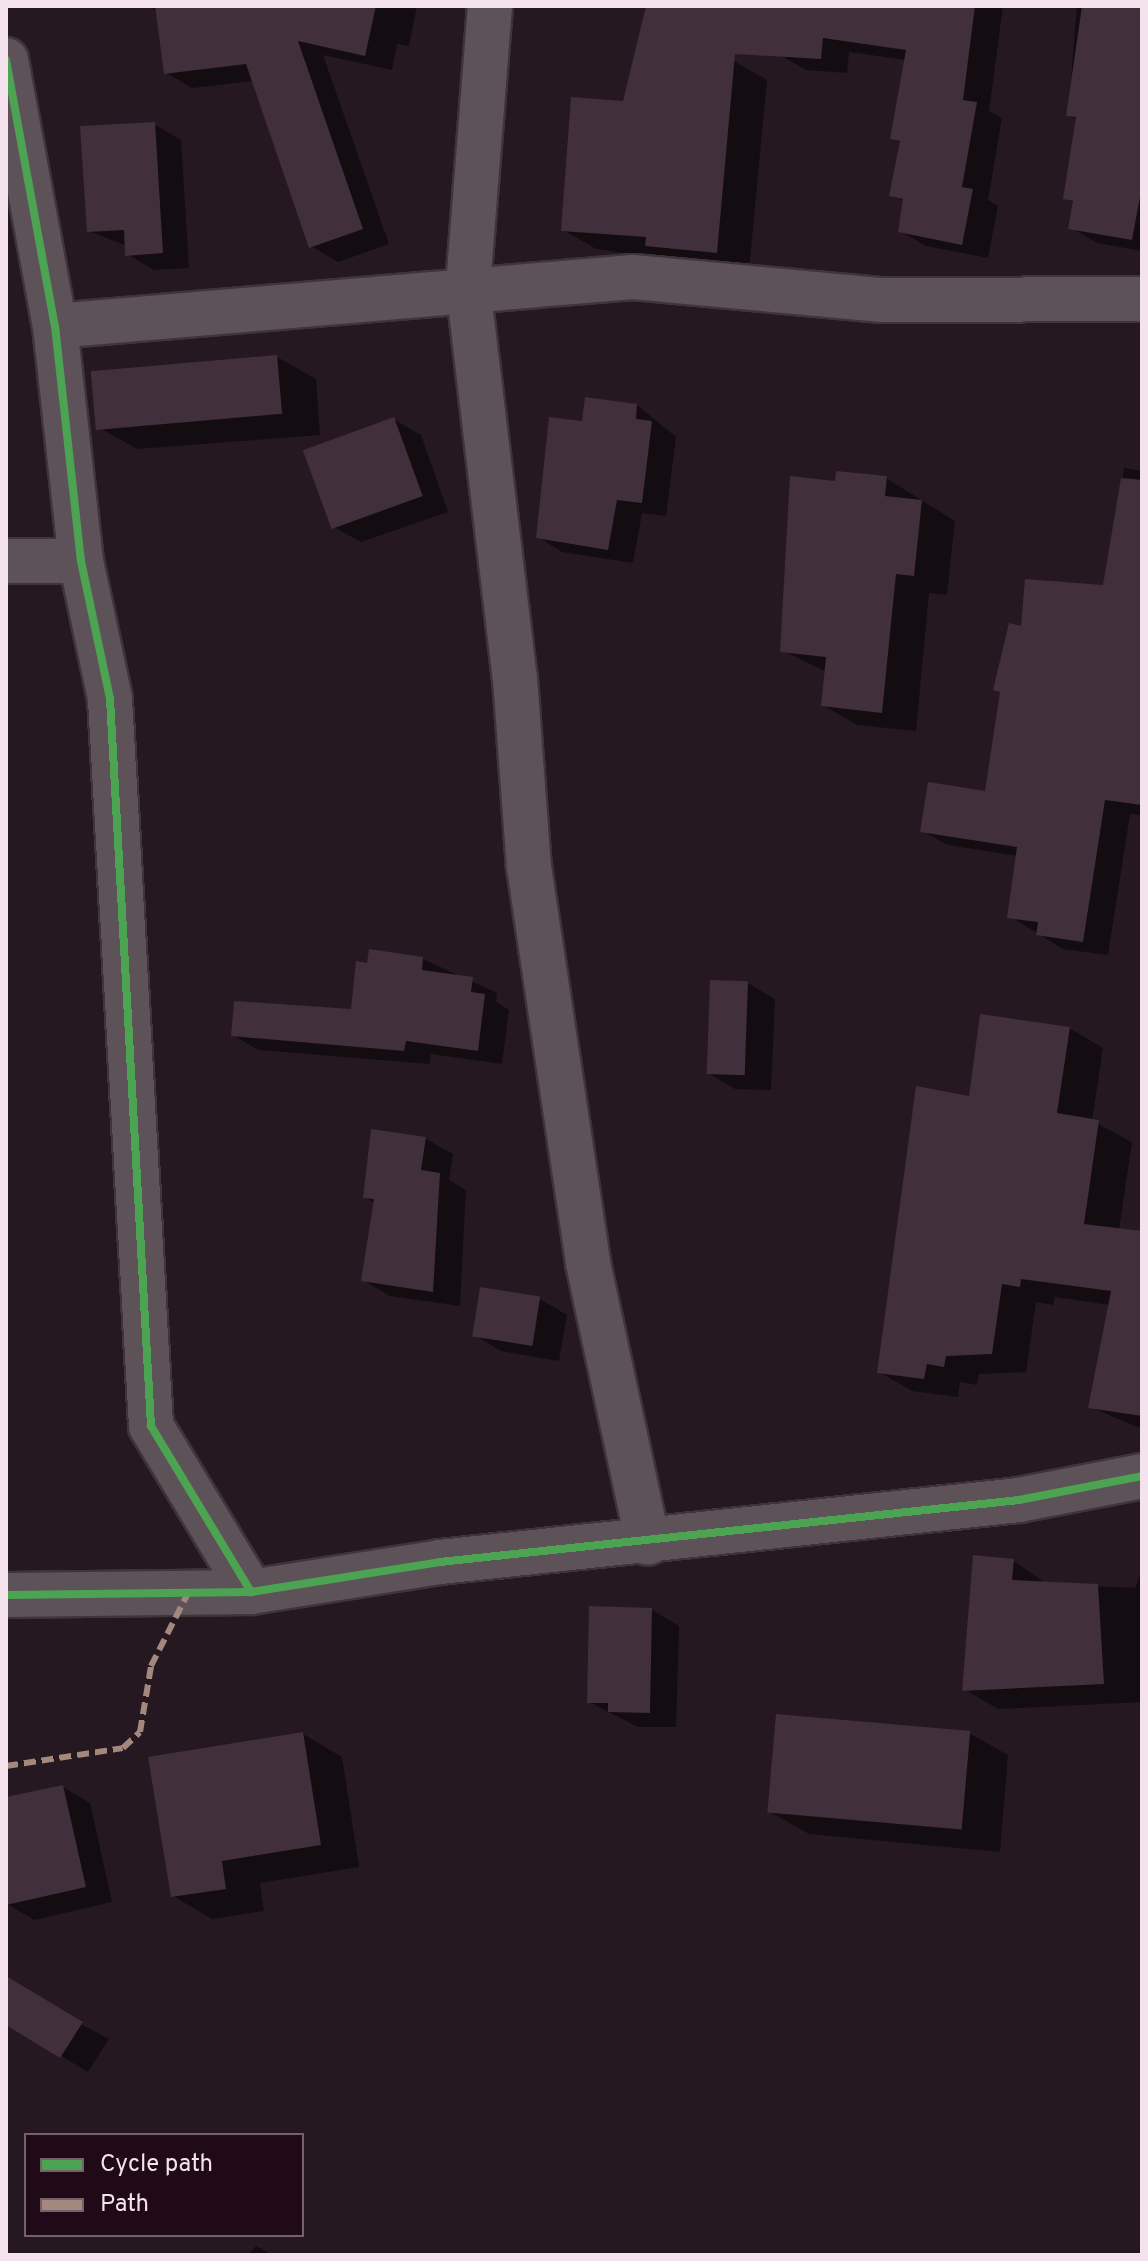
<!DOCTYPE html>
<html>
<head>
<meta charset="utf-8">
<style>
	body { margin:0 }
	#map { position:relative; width:1148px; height:2261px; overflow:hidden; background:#251820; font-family:Overpass,sans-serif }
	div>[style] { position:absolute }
	.shadow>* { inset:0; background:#0007 }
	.building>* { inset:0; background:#412f3b; transform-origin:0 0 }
	.roads { filter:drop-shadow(2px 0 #3f343a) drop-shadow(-2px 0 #3f343a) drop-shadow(0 2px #3f343a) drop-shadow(0 -2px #3f343a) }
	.street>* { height:44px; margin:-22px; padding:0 22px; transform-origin:22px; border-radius:22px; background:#5c5258 }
	.secondary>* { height:44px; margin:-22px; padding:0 22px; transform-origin:22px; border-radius:22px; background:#5c5258 }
	.quiet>* { height:6px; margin-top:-3px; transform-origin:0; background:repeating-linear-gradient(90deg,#a5887d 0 12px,transparent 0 18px) }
	.cycleway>* { height:8px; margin:-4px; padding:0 4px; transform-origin:4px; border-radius:4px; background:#4ca352 }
	span { translate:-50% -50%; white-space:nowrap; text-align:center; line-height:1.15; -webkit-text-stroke:7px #200a17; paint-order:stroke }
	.frame { position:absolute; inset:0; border:8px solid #f4e3ec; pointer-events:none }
	.legend { position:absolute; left:24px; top:2133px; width:280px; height:104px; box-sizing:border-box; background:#200a17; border:2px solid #75616c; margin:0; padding:10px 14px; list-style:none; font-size:24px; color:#f4e3ec }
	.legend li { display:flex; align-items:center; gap:16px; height:40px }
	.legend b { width:40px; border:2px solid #75616c }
</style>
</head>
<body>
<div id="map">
	<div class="shadow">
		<div style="clip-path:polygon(149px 6px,417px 6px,409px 46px,397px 44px,392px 70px,323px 55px,389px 244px,338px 262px,311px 246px,253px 81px,192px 88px,166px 73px,157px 11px)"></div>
		<div style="clip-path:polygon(789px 6px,1003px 6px,989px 111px,1002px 118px,988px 200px,998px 206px,988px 258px,926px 246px,900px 231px,905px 202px,891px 194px,901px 143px,892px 138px,906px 60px,849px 52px,847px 73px,806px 70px,780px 55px)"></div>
		<div style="clip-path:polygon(1077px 6px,1142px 6px,1142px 251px,1097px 243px,1071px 228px,1075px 204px,1065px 198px,1077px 120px,1068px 115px)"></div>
		<div style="clip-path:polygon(734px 61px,767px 80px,749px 271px,596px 249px,563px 230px,624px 103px)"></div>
		<div style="clip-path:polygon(154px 124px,181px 140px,189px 268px,154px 270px,127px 254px,127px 246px,89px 231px)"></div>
		<div style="clip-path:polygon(277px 357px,316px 379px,320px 435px,137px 449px,98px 427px)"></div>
		<div style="clip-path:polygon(637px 405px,676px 437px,666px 516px,642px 513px,633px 563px,562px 552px,538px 537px,584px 423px)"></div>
		<div style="clip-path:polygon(393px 419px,421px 435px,448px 512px,361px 542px,334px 527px)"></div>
		<div style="clip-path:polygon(1124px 468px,1142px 471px,1142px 815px,1130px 814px,1108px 955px,1063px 949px,1009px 916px,1018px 856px,948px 845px,922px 831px,987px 793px,1023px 628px,1104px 587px)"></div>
		<div style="clip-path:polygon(886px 478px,955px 521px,947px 595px,929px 593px,916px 731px,857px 725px,823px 705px,827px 672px,783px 651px,837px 483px)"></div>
		<div style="clip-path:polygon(423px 959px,497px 993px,496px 1002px,509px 1010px,502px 1064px,431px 1054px,429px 1064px,258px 1050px,233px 1035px,353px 1012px,369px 965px)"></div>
		<div style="clip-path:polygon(748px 983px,775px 999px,771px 1090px,735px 1089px,708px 1073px)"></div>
		<div style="clip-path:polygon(1069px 1028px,1103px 1048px,1092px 1121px,1132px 1142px,1119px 1230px,1142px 1233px,1142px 1429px,1090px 1407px,1110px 1305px,1055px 1297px,1053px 1305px,1036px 1302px,1026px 1372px,979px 1374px,977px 1385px,960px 1382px,958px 1397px,912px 1391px,879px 1372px,971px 1098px)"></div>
		<div style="clip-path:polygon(426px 1139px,453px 1154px,449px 1180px,466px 1190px,460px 1306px,390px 1296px,363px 1280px,375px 1203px,365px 1197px)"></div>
		<div style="clip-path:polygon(540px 1299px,567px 1315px,559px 1361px,501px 1351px,474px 1335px)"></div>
		<div style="clip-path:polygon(1014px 1561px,1047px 1584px,1135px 1588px,1142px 1569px,1142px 1702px,998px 1709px,964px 1689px)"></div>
		<div style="clip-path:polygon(652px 1610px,679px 1626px,676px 1727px,638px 1727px,589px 1702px)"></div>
		<div style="clip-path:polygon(969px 1733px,1008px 1755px,1000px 1852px,809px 1834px,770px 1812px)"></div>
		<div style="clip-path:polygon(303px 1734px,342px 1757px,359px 1867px,260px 1883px,264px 1911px,212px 1919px,173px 1896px)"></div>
		<div style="clip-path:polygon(63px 1787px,90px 1803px,112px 1902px,34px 1920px,7px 1904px,6px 1799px)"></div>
		<div style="clip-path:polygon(6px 1984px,109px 2039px,88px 2072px,6px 2023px)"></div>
		<div style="clip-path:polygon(256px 2246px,272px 2255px,248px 2255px)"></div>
	</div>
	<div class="building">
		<div style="clip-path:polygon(155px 6px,376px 6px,365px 56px,298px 41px,363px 229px,309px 248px,246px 64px,164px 74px)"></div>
		<div style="clip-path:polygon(646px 6px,975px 6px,963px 100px,977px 102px,962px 187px,973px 189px,962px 245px,898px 232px,903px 199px,889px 196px,900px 141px,890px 139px,906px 50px,823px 38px,821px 59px,735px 54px,717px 253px,645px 246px,646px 237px,561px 231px,571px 97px,623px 101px)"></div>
		<div style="clip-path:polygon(1082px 6px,1142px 6px,1142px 186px,1132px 240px,1068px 229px,1073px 201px,1063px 199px,1076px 117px,1066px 116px)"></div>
		<div style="clip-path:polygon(155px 122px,163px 253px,125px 256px,124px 230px,87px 232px,80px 126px)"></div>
		<div style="left:277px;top:355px;width:59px;height:187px;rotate:85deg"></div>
		<div style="clip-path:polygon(585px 397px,637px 404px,636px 419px,652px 421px,642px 503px,617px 500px,608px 550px,536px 538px,549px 417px,582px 421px)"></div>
		<div style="left:394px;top:417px;width:84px;height:97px;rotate:70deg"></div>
		<div style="clip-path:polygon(836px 471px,887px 476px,885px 496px,922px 500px,914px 576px,896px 574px,882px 713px,821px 706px,826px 657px,780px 652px,790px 476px,835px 481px)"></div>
		<div style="clip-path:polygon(1121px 478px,1142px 480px,1142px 805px,1105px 800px,1083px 942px,1036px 935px,1038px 922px,1007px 918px,1017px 847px,920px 832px,928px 782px,985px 791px,1000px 692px,993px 690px,1009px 623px,1021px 626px,1025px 579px,1103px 585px)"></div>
		<div style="clip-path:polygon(369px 949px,423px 957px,422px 970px,473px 977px,471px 992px,485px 994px,478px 1051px,406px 1041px,404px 1051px,231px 1036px,234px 1001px,351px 1009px,356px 961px,367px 963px)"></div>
		<div style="left:710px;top:980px;width:38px;height:94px;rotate:2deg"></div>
		<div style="clip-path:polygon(980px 1014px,1070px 1027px,1057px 1113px,1099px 1120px,1084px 1224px,1142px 1231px,1142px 1416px,1088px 1408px,1111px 1291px,1021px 1279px,1020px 1287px,1002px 1284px,992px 1354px,946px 1356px,944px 1367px,927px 1364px,924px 1379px,877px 1373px,916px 1086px,969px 1096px)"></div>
		<div style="clip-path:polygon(371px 1129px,426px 1137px,421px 1170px,440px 1173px,433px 1292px,361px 1281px,374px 1199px,363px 1198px)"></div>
		<div style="left:480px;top:1287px;width:61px;height:50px;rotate:9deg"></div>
		<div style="clip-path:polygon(973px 1555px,1014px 1559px,1012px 1580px,1098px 1584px,1104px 1684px,962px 1691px)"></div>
		<div style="clip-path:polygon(589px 1606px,652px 1608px,650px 1713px,608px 1712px,608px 1703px,587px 1703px)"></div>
		<div style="left:776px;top:1714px;width:195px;height:99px;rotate:5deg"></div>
		<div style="clip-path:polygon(303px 1732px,321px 1845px,222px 1861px,226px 1889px,171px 1897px,148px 1757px)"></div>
		<div style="clip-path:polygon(63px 1785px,86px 1887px,6px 1905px,6px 1797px)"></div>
		<div style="clip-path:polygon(6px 1976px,83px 2022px,60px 2058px,6px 2025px)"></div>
	</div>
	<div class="roads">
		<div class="street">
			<div style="left:490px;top:6px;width:281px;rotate:94.5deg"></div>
			<div style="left:468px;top:286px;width:395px;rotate:83.2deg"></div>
			<div style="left:515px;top:678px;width:190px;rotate:85.8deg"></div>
			<div style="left:529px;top:867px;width:400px;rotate:81.5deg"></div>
			<div style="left:588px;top:1263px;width:286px;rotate:77.9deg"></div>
			<div style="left:6px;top:60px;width:270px;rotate:79.6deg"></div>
			<div style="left:55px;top:326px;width:236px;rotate:83.7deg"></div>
			<div style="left:81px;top:561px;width:141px;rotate:78.1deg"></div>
			<div style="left:110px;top:699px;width:728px;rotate:86.77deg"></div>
			<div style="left:151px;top:1426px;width:194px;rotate:58.9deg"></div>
			<div style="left:55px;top:326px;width:580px;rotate:-4.85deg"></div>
			<div style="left:633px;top:277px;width:250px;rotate:5.3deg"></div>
			<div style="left:882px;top:300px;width:260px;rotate:-0.2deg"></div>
			<div style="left:6px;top:561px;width:75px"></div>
		</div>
		<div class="secondary">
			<div style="left:6px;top:1595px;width:245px;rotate:-0.7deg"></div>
			<div style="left:251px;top:1592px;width:191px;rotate:-9deg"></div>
			<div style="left:440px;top:1562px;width:582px;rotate:-6.11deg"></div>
			<div style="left:1019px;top:1500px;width:125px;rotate:-11deg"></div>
		</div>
	</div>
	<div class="quiet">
		<div style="left:6px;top:1766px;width:118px;rotate:-8.7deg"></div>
		<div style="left:123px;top:1748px;width:23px;rotate:-43deg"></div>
		<div style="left:140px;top:1732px;width:67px;rotate:-80.5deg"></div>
		<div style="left:151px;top:1666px;width:82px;rotate:-63.1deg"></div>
	</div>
	<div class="cycleway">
		<div style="left:6px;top:60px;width:270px;rotate:79.6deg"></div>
		<div style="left:55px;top:326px;width:236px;rotate:83.7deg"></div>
		<div style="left:81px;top:561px;width:141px;rotate:78.1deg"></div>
		<div style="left:110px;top:699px;width:728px;rotate:86.77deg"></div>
		<div style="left:151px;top:1426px;width:194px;rotate:58.9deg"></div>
		<div style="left:6px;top:1595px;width:245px;rotate:-0.7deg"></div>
		<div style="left:251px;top:1592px;width:191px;rotate:-9deg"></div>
		<div style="left:440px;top:1562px;width:582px;rotate:-6.11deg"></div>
		<div style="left:1019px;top:1500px;width:125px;rotate:-11deg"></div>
	</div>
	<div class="frame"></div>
	<ul class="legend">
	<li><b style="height:10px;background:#4ca352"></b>Cycle path</li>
	<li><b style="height:10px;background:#a5887d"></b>Path</li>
	</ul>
</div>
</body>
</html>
